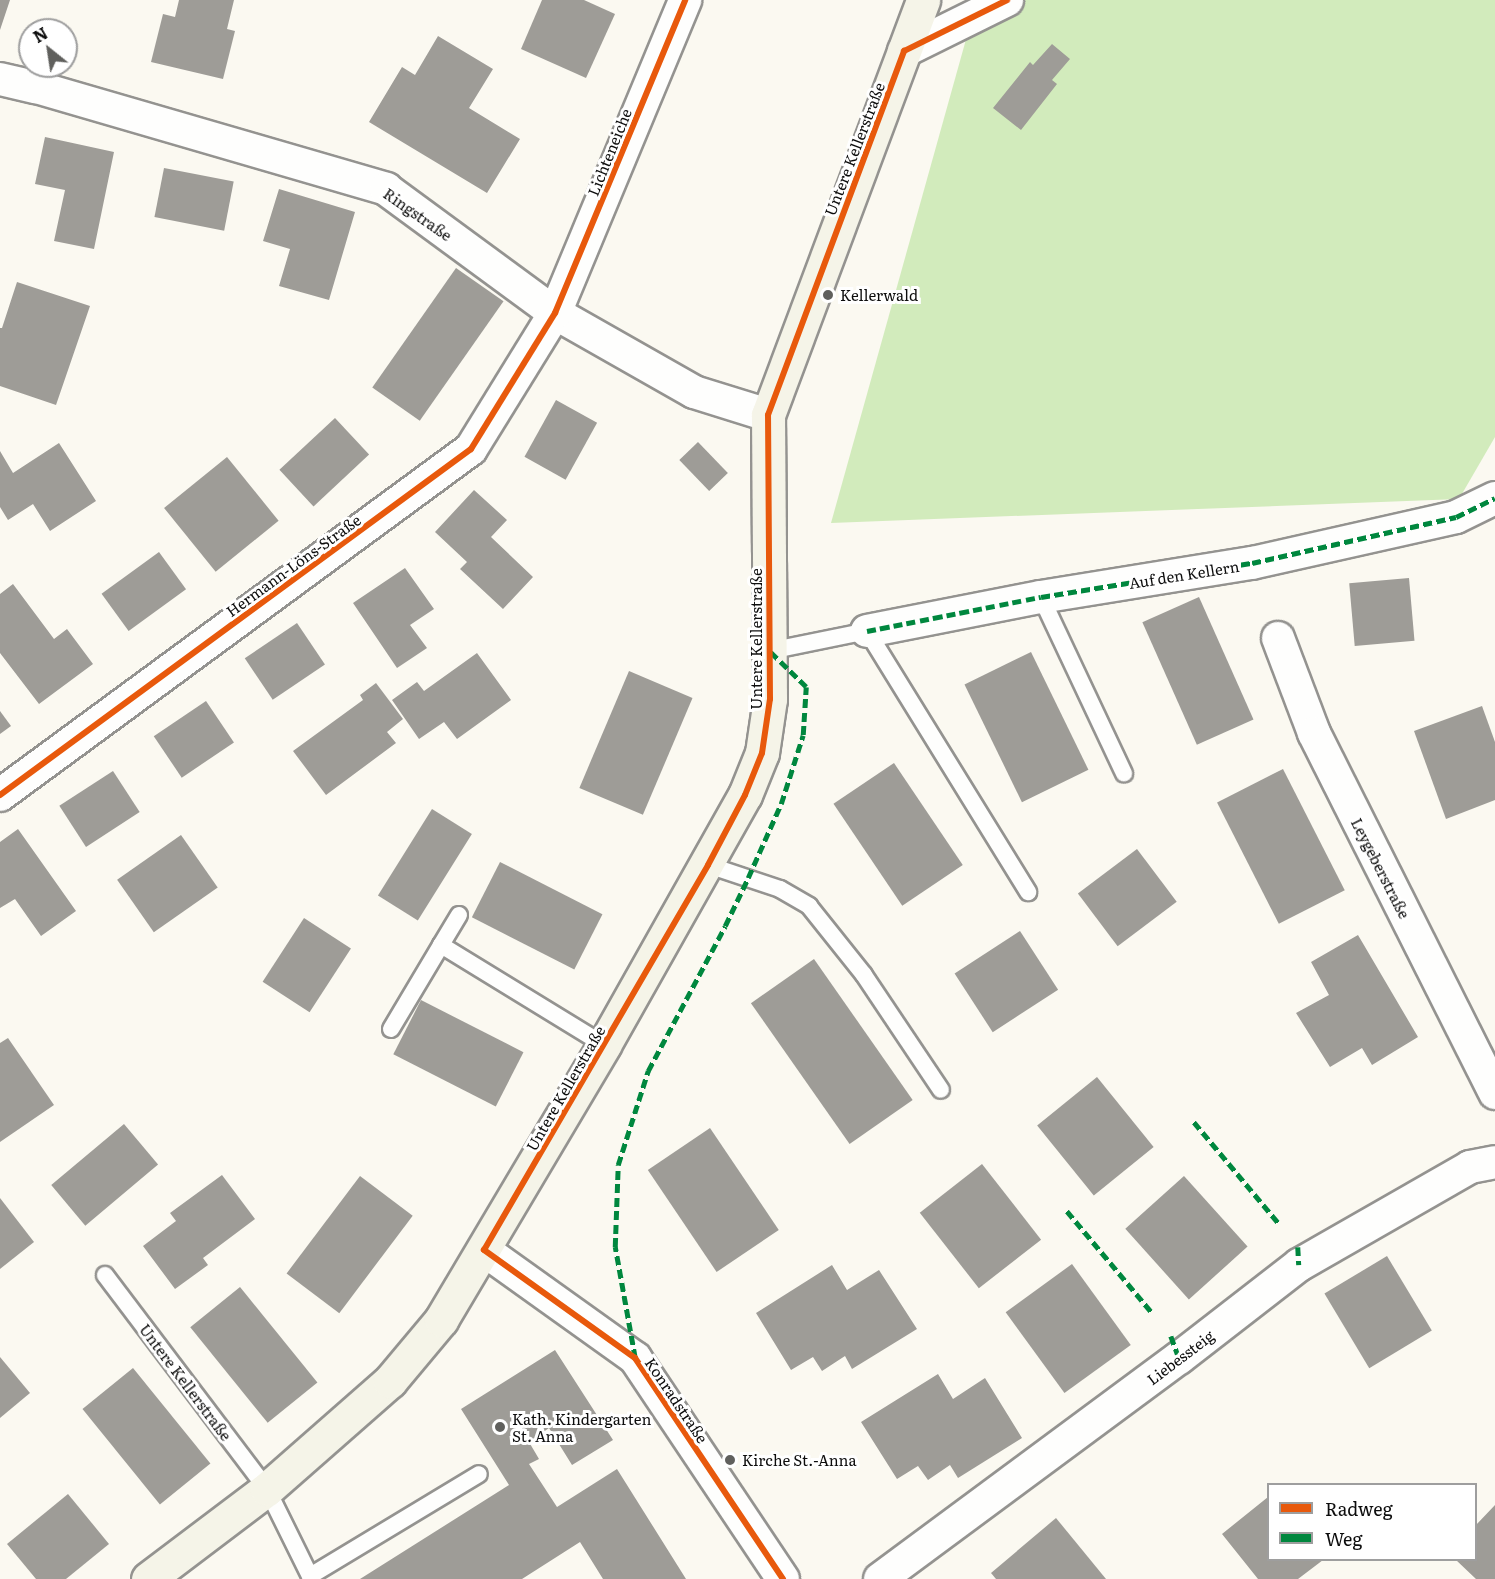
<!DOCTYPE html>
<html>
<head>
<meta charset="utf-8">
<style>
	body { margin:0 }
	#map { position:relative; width:1495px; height:1579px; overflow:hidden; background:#fbf9f1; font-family:Literata,serif }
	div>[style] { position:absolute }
	.forest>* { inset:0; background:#d2ebbc }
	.building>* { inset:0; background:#9e9c97; transform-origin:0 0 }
	.roads { filter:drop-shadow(2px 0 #949390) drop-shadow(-2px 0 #949390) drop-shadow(0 2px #949390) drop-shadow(0 -2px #949390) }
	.lane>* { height:16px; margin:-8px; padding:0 8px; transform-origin:8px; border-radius:8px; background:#fefefd }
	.street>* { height:32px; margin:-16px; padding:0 16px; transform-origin:16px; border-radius:16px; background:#fefefd }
	.secondary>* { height:33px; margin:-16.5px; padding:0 16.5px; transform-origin:16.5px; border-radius:16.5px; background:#f5f4e8 }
	.quiet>* { height:4.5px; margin-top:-2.25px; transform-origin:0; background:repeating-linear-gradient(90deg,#00873e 0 9px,transparent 0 13.5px) }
	.cycleway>* { height:6px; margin:-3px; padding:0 3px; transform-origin:3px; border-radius:3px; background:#e8590c }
	.dots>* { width:16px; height:16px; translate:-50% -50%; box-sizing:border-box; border:3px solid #fff; border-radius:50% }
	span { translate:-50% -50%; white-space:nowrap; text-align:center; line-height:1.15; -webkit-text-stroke:6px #fff; paint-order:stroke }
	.street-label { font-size:15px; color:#0d0d0d }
	.poi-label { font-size:15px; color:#0d0d0d }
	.left { translate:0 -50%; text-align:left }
	.legend { position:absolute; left:1267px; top:1483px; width:210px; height:78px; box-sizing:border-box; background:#fff; border:2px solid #9e9e9e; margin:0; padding:8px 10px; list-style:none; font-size:18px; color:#0d0d0d }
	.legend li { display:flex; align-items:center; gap:12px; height:30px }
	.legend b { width:30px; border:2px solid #9e9e9e }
	.north { position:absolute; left:18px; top:18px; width:60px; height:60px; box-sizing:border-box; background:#fff; border:2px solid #9e9e9e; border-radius:50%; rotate:330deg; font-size:16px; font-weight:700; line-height:24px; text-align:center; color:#0d0d0d }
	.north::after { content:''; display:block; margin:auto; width:21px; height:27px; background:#60605d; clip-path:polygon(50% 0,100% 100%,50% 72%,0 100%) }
</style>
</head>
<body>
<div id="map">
	<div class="forest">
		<div style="clip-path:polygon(977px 0,1495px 0,1495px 437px,1459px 499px,831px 523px)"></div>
	</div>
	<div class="building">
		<div style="clip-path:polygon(0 0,10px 0,0 30px)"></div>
		<div style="clip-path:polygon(179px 0,234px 0,227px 29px,235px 31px,223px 79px,151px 62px,163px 14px,175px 17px)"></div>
		<div style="clip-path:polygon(542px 0,584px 0,615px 14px,586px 78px,521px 49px)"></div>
		<div style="clip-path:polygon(438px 36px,493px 69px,469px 108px,520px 139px,487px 193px,369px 122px,402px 67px,415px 75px)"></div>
		<div style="clip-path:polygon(1052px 44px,1070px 59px,1052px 80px,1057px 84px,1021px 130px,993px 108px,1030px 62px,1033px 65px)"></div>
		<div style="clip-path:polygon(45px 137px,114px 152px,94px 249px,54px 241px,65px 190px,35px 184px)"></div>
		<div style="left:164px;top:168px;width:71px;height:50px;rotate:11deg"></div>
		<div style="clip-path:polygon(279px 189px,355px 212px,329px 300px,279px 286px,290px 249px,263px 241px)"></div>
		<div style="left:456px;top:268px;width:58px;height:146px;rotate:35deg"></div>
		<div style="clip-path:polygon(17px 282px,90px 306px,56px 405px,0 386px,0 328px,2px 328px)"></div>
		<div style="left:556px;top:400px;width:47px;height:65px;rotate:29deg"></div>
		<div style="left:335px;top:418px;width:50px;height:76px;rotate:47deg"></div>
		<div style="left:698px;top:442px;width:43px;height:26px;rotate:46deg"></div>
		<div style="clip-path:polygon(59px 443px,96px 501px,50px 531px,33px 504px,8px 520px,0 507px,0 451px,13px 473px)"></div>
		<div style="left:227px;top:457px;width:82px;height:81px;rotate:51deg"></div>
		<div style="clip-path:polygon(474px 490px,507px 520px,491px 537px,533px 577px,503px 609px,460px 569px,467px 562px,435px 532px)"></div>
		<div style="left:159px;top:552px;width:46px;height:71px;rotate:54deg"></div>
		<div style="clip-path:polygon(405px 568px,434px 609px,410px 625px,427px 648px,397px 668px,353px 603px)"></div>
		<div style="left:1409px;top:578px;width:63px;height:60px;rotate:85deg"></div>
		<div style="clip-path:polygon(13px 584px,54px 639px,67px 629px,93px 664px,39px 704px,0 653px,0 594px)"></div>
		<div style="left:1199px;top:597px;width:134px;height:62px;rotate:66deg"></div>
		<div style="left:297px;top:623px;width:50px;height:63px;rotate:56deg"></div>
		<div style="left:1031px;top:652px;width:131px;height:74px;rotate:64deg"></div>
		<div style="clip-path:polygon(477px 653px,511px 700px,457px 739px,444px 722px,419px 739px,392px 700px,417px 682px,424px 691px)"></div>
		<div style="left:629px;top:671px;width:69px;height:127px;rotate:23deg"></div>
		<div style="clip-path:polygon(376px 683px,403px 719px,387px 732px,396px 743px,326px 795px,293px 751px,363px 700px,360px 695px)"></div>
		<div style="left:206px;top:701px;width:50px;height:63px;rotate:56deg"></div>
		<div style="clip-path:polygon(1482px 706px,1495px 742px,1495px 800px,1446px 819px,1414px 731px)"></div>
		<div style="clip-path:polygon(0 711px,11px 726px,0 734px)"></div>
		<div style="left:894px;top:763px;width:123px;height:73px;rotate:56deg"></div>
		<div style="left:1283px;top:769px;width:136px;height:74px;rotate:63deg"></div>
		<div style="left:113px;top:771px;width:49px;height:64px;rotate:57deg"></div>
		<div style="left:432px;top:809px;width:47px;height:102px;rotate:32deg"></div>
		<div style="clip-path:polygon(18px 829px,76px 911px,41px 936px,15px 899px,0 908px,0 842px)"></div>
		<div style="left:181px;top:835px;width:64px;height:78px;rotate:55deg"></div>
		<div style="left:1137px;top:849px;width:66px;height:74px;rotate:53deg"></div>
		<div style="left:500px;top:862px;width:115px;height:62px;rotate:27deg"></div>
		<div style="left:304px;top:918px;width:56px;height:76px;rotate:33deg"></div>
		<div style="left:1020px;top:931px;width:70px;height:78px;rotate:57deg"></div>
		<div style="clip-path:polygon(1358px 935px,1418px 1037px,1372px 1065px,1362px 1048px,1330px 1067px,1296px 1013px,1329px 995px,1311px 962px)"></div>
		<div style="left:814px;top:959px;width:172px;height:77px;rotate:55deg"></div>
		<div style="left:421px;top:1000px;width:115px;height:61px;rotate:27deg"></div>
		<div style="clip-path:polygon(8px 1038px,54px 1105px,0 1142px,0 1043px)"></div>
		<div style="left:1097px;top:1077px;width:90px;height:77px;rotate:51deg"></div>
		<div style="left:124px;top:1124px;width:53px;height:95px;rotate:50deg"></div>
		<div style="left:710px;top:1128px;width:123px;height:75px;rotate:56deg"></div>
		<div style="left:982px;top:1164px;width:96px;height:79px;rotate:52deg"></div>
		<div style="clip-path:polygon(222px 1175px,255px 1219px,203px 1258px,208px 1265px,175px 1289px,143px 1246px,176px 1221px,170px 1213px)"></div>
		<div style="left:360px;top:1176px;width:66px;height:122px;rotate:37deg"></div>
		<div style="left:1184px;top:1176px;width:95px;height:79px;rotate:48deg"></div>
		<div style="clip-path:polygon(0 1198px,34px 1242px,0 1269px)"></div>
		<div style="left:1387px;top:1256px;width:87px;height:73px;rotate:59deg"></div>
		<div style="left:1072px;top:1264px;width:100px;height:82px;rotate:54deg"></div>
		<div style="clip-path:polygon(832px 1265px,847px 1290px,879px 1270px,917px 1329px,852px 1369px,845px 1356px,822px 1371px,813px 1357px,791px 1370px,756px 1313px)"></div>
		<div style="left:240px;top:1287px;width:123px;height:64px;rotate:51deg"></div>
		<div style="clip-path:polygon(555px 1350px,613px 1440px,572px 1465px,549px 1428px,529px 1442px,539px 1459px,529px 1464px,557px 1507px,617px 1469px,686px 1579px,603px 1579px,580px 1542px,522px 1579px,360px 1579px,509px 1485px,461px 1409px)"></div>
		<div style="clip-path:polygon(0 1357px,30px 1393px,0 1418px)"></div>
		<div style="left:133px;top:1368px;width:123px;height:65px;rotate:51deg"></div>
		<div style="clip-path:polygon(938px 1374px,953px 1399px,985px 1378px,1022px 1438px,958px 1478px,950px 1465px,928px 1480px,918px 1466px,897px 1479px,861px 1422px)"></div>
		<div style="clip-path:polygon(68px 1494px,109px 1544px,66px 1579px,36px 1579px,7px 1544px)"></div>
		<div style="clip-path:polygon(1268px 1497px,1268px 1560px,1323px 1560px,1298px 1579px,1258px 1579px,1222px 1534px)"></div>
		<div style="clip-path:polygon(1495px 1505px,1495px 1579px,1476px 1579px,1456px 1560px,1476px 1560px,1476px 1525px)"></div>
		<div style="clip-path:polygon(1056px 1518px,1106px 1579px,996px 1579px,991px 1573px)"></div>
	</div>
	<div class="roads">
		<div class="lane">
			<div style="left:1041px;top:597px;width:195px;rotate:64.8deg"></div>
			<div style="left:769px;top:651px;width:100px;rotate:-11.5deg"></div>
			<div style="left:867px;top:631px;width:307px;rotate:58.3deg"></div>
			<div style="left:708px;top:865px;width:76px;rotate:18.4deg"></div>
			<div style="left:780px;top:889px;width:34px;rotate:30deg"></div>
			<div style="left:809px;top:906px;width:88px;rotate:51.4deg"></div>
			<div style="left:864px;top:975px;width:138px;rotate:56.2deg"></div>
			<div style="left:459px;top:915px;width:35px;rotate:121deg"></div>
			<div style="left:441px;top:945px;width:191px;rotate:31.5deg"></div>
			<div style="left:391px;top:1029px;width:98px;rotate:-59.2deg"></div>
			<div style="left:105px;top:1275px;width:268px;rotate:52.9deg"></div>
			<div style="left:267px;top:1489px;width:97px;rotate:63.7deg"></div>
			<div style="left:310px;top:1576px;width:197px;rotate:-31.1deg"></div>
		</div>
		<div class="street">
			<div style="left:904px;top:51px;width:115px;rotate:-26.3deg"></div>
			<div style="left:0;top:79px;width:37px;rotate:13deg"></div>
			<div style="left:36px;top:87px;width:365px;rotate:16.2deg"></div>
			<div style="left:386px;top:189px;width:210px;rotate:36.3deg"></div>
			<div style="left:555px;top:313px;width:160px;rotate:29.6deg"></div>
			<div style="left:694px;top:392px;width:77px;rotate:17.3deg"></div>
			<div style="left:867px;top:631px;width:177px;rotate:-11.1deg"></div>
			<div style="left:1041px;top:597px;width:214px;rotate:-9.2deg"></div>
			<div style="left:1252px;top:563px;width:209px;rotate:-12.7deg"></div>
			<div style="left:1456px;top:517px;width:43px;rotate:-26deg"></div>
			<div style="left:1278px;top:638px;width:102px;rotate:69.2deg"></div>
			<div style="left:1314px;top:733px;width:403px;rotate:63.3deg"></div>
			<div style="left:0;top:795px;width:584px;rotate:-36.3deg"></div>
			<div style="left:471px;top:449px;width:160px;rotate:-58.3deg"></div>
			<div style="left:555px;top:313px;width:339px;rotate:-67.4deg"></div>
			<div style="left:484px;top:1250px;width:186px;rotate:35.6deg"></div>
			<div style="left:635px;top:1358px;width:266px;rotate:56.2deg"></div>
			<div style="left:880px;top:1579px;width:372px;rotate:-36.5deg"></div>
			<div style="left:1179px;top:1358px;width:152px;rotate:-37.8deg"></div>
			<div style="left:1299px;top:1265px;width:197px;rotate:-29.8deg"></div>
			<div style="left:1470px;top:1167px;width:25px;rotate:-11deg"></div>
		</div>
		<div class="secondary">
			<div style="left:148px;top:1579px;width:149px;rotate:-37.1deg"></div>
			<div style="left:267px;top:1489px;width:164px;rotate:-41.3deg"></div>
			<div style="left:390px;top:1381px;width:80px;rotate:-50.1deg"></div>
			<div style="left:441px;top:1320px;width:320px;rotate:-59.3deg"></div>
			<div style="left:604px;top:1045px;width:287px;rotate:-60.6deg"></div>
			<div style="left:745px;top:795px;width:45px;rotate:-68deg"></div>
			<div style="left:762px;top:753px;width:55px;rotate:-81.6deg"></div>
			<div style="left:770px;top:699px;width:284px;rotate:-90.4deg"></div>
			<div style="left:768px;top:415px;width:443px;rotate:-69.5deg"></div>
		</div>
	</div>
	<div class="quiet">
		<div style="left:867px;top:631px;width:177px;rotate:-11.1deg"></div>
		<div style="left:1041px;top:597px;width:214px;rotate:-9.2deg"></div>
		<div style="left:1252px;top:563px;width:209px;rotate:-12.7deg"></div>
		<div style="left:1456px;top:517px;width:43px;rotate:-26deg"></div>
		<div style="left:1194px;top:1122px;width:134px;rotate:50.1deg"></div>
		<div style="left:1067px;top:1211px;width:134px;rotate:50.1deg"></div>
		<div style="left:1298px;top:1247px;width:18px;rotate:87deg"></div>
		<div style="left:1171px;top:1336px;width:23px;rotate:70deg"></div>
		<div style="left:635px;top:1358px;width:113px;rotate:-100.2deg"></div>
		<div style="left:615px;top:1247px;width:82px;rotate:-87.9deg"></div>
		<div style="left:618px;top:1165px;width:99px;rotate:-72.3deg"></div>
		<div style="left:648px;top:1071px;width:164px;rotate:-62deg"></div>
		<div style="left:725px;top:926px;width:53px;rotate:-64.4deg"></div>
		<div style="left:748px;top:878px;width:81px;rotate:-66deg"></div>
		<div style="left:781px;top:804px;width:72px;rotate:-72.3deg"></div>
		<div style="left:803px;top:735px;width:48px;rotate:-86.4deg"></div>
		<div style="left:806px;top:687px;width:52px;rotate:-135.8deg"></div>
	</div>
	<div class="cycleway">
		<div style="left:0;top:795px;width:584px;rotate:-36.3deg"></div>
		<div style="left:471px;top:449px;width:160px;rotate:-58.3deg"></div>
		<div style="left:555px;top:313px;width:339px;rotate:-67.4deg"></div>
		<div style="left:783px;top:1579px;width:266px;rotate:-123.8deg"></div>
		<div style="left:635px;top:1358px;width:186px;rotate:-144.4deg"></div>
		<div style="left:484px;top:1250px;width:445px;rotate:-59.8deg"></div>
		<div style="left:708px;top:865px;width:79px;rotate:-62.1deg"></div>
		<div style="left:745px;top:795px;width:45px;rotate:-68deg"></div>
		<div style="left:762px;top:753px;width:55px;rotate:-81.6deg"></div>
		<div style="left:770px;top:699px;width:284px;rotate:-90.4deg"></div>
		<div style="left:768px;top:415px;width:389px;rotate:-69.5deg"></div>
		<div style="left:904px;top:51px;width:115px;rotate:-26.3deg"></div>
	</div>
	<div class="dots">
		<div style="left:828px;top:295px;background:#60605d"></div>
		<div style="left:500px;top:1427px;background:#60605d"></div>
		<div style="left:730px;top:1460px;background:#60605d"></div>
	</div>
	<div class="street-label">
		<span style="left:854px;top:149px;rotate:-69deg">Untere Kellerstraße</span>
		<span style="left:609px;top:152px;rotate:-68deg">Lichteneiche</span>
		<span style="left:418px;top:214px;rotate:35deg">Ringstraße</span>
		<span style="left:293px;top:565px;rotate:-36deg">Hermann-Löns-Straße</span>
		<span style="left:1184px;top:574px;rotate:-9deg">Auf den Kellern</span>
		<span style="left:756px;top:639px;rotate:-90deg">Untere Kellerstraße</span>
		<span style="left:1381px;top:868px;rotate:63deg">Leygeberstraße</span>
		<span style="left:565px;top:1088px;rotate:-60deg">Untere Kellerstraße</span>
		<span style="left:1180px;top:1357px;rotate:-37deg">Liebessteig</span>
		<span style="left:186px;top:1382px;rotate:53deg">Untere Kellerstraße</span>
		<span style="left:677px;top:1400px;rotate:56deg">Konradstraße</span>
	</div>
	<div class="poi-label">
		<span class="left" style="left:840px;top:295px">Kellerwald</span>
		<span class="left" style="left:512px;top:1427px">Kath. Kindergarten<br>St. Anna</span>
		<span class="left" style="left:742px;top:1460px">Kirche St.-Anna</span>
	</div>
	<ul class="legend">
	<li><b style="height:8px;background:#e8590c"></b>Radweg</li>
	<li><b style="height:8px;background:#00873e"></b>Weg</li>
	</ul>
	<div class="north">N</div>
</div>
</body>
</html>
